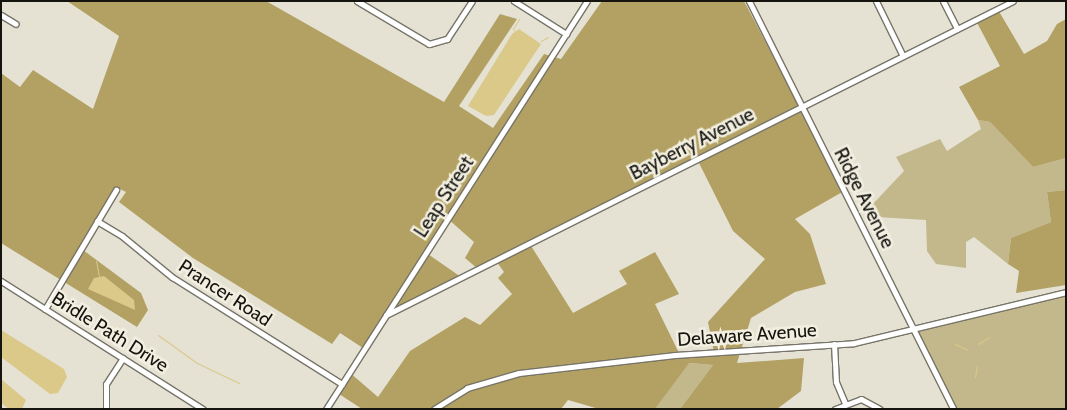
<!DOCTYPE html>
<html>
<head>
<meta charset="utf-8">
<style>
	body { margin:0 }
	#map { position:relative; width:1067px; height:410px; overflow:hidden; background:#e5e2d4; font-family:Cabin,sans-serif }
	div>[style] { position:absolute }
	.green>* { inset:0; background:#c3b88c }
	.forest>* { inset:0; background:#b2a162 }
	.water>* { inset:0; background:#dac989 }
	.stream>* { height:1px; margin:-0.5px; padding:0 0.5px; transform-origin:0.5px; border-radius:0.5px; background:#dac989 }
	.roads { filter:drop-shadow(1px 0 #777468) drop-shadow(-1px 0 #777468) drop-shadow(0 1px #777468) drop-shadow(0 -1px #777468) }
	.minor>* { height:5px; margin:-2.5px; padding:0 2.5px; transform-origin:2.5px; border-radius:2.5px; background:#fff }
	span { translate:-50% -50%; white-space:nowrap; text-align:center; line-height:1.15; -webkit-text-stroke:5px #f2efe1; paint-order:stroke }
	.street-label { font-size:19px; color:#15140f }
	.frame { position:absolute; inset:0; border:2px solid #15140f; pointer-events:none }
</style>
</head>
<body>
<div id="map">
	<div class="green">
		<div style="clip-path:polygon(978px 120px,990px 122px,1033px 167px,1066px 158px,1066px 190px,1047px 192px,1051px 222px,1011px 238px,1008px 264px,974px 237px,966px 242px,966px 268px,936px 264px,927px 251px,926px 220px,877px 217px,871px 206px,904px 171px,896px 157px,940px 139px,947px 151px,981px 129px)"></div>
		<div style="clip-path:polygon(1066px 293px,1066px 409px,953px 409px,914px 329px)"></div>
		<div style="clip-path:polygon(688px 363px,713px 365px,680px 409px,655px 409px)"></div>
	</div>
	<div class="forest">
		<div style="clip-path:polygon(evenodd,67px 1px,266px 1px,444px 102px,500px 14px,517px 19px,459px 106px,493px 128px,544px 54px,561px 59px,602px 1px,744px 1px,844px 191px,795px 219px,810px 234px,826px 284px,795px 292px,751px 318px,737px 363px,804px 358px,801px 391px,777px 409px,680px 409px,713px 365px,689px 363px,655px 409px,599px 409px,568px 400px,561px 409px,362px 409px,336px 392px,349px 372px,378px 397px,410px 351px,465px 317px,480px 325px,512px 294px,498px 278px,504px 272px,494px 258px,478px 269px,465px 258px,474px 242px,447px 218px,425px 252px,461px 277px,384px 316px,363px 348px,340px 333px,332px 344px,193px 258px,119px 202px,126px 192px,116px 187px,79px 247px,141px 293px,148px 310px,137px 327px,1px 243px,1px 73px,20px 87px,33px 70px,93px 109px,119px 36px,67px 1px,696px 157px,733px 231px,765px 259px,708px 322px,714px 352px,680px 355px,655px 304px,679px 294px,655px 252px,619px 271px,627px 284px,573px 313px,528px 241px,696px 157px)"></div>
		<div style="clip-path:polygon(997px 8px,1024px 54px,1047px 41px,1057px 24px,1066px 19px,1066px 158px,1033px 167px,990px 122px,978px 120px,959px 87px,1000px 66px,975px 19px)"></div>
		<div style="clip-path:polygon(1066px 190px,1066px 285px,1016px 293px,1019px 271px,1008px 264px,1011px 238px,1051px 222px,1047px 192px)"></div>
	</div>
	<div class="water">
		<div style="clip-path:polygon(519px 29px,541px 44px,494px 115px,486px 116px,468px 106px,512px 34px)"></div>
		<div style="clip-path:polygon(104px 276px,134px 300px,135px 310px,88px 289px,94px 278px)"></div>
		<div style="clip-path:polygon(1px 330px,64px 369px,67px 377px,58px 393px,50px 394px,1px 357px)"></div>
		<div style="clip-path:polygon(1px 379px,26px 400px,22px 409px,9px 409px,1px 403px)"></div>
	</div>
	<div class="stream">
		<div style="left:516px;top:33px;width:5px;rotate:-127deg"></div>
		<div style="left:513px;top:29px;width:12px;rotate:-59deg"></div>
		<div style="left:541px;top:41px;width:8px;rotate:-30deg"></div>
		<div style="left:96px;top:261px;width:15px;rotate:79deg"></div>
		<div style="left:158px;top:335px;width:48px;rotate:35.7deg"></div>
		<div style="left:197px;top:363px;width:47px;rotate:25.5deg"></div>
		<div style="left:955px;top:344px;width:14px;rotate:25deg"></div>
		<div style="left:978px;top:344px;width:13px;rotate:-32deg"></div>
		<div style="left:975px;top:377px;width:11px;rotate:-80deg"></div>
	</div>
	<div class="roads">
		<div class="minor">
			<div style="left:357px;top:1px;width:84px;rotate:30.8deg"></div>
			<div style="left:429px;top:44px;width:19px;rotate:-16deg"></div>
			<div style="left:447px;top:39px;width:45px;rotate:-56.7deg"></div>
			<div style="left:514px;top:1px;width:62px;rotate:32.4deg"></div>
			<div style="left:749px;top:1px;width:456px;rotate:63.4deg"></div>
			<div style="left:876px;top:1px;width:61px;rotate:63.9deg"></div>
			<div style="left:943px;top:1px;width:31px;rotate:63deg"></div>
			<div style="left:1px;top:15px;width:17px;rotate:31deg"></div>
			<div style="left:97px;top:221px;width:29px;rotate:31deg"></div>
			<div style="left:122px;top:236px;width:65px;rotate:39.4deg"></div>
			<div style="left:172px;top:277px;width:201px;rotate:32.2deg"></div>
			<div style="left:1px;top:281px;width:239px;rotate:32.4deg"></div>
			<div style="left:45px;top:309px;width:139px;rotate:-59.2deg"></div>
			<div style="left:386px;top:315px;width:701px;rotate:-26.6deg"></div>
			<div style="left:834px;top:344px;width:38px;rotate:87deg"></div>
			<div style="left:836px;top:382px;width:23px;rotate:67deg"></div>
			<div style="left:106px;top:409px;width:25px;rotate:-90deg"></div>
			<div style="left:106px;top:384px;width:31px;rotate:-57deg"></div>
			<div style="left:326px;top:409px;width:484px;rotate:-57.4deg"></div>
			<div style="left:434px;top:409px;width:39px;rotate:-32deg"></div>
			<div style="left:467px;top:388px;width:54px;rotate:-16.1deg"></div>
			<div style="left:519px;top:373px;width:157px;rotate:-6.6deg"></div>
			<div style="left:675px;top:355px;width:179px;rotate:-3.8deg"></div>
			<div style="left:854px;top:343px;width:218px;rotate:-13.5deg"></div>
			<div style="left:835px;top:409px;width:28px;rotate:-21deg"></div>
			<div style="left:861px;top:399px;width:21px;rotate:28deg"></div>
		</div>
	</div>
	<div class="street-label">
		<span style="left:692px;top:144px;rotate:-27deg">Bayberry Avenue</span>
		<span style="left:444px;top:197px;rotate:-57deg">Leap Street</span>
		<span style="left:864px;top:198px;rotate:63deg">Ridge Avenue</span>
		<span style="left:225px;top:293px;rotate:33deg">Prancer Road</span>
		<span style="left:110px;top:332px;rotate:32deg">Bridle Path Drive</span>
		<span style="left:747px;top:335px;rotate:-4deg">Delaware Avenue</span>
	</div>
	<div class="frame"></div>
</div>
</body>
</html>
